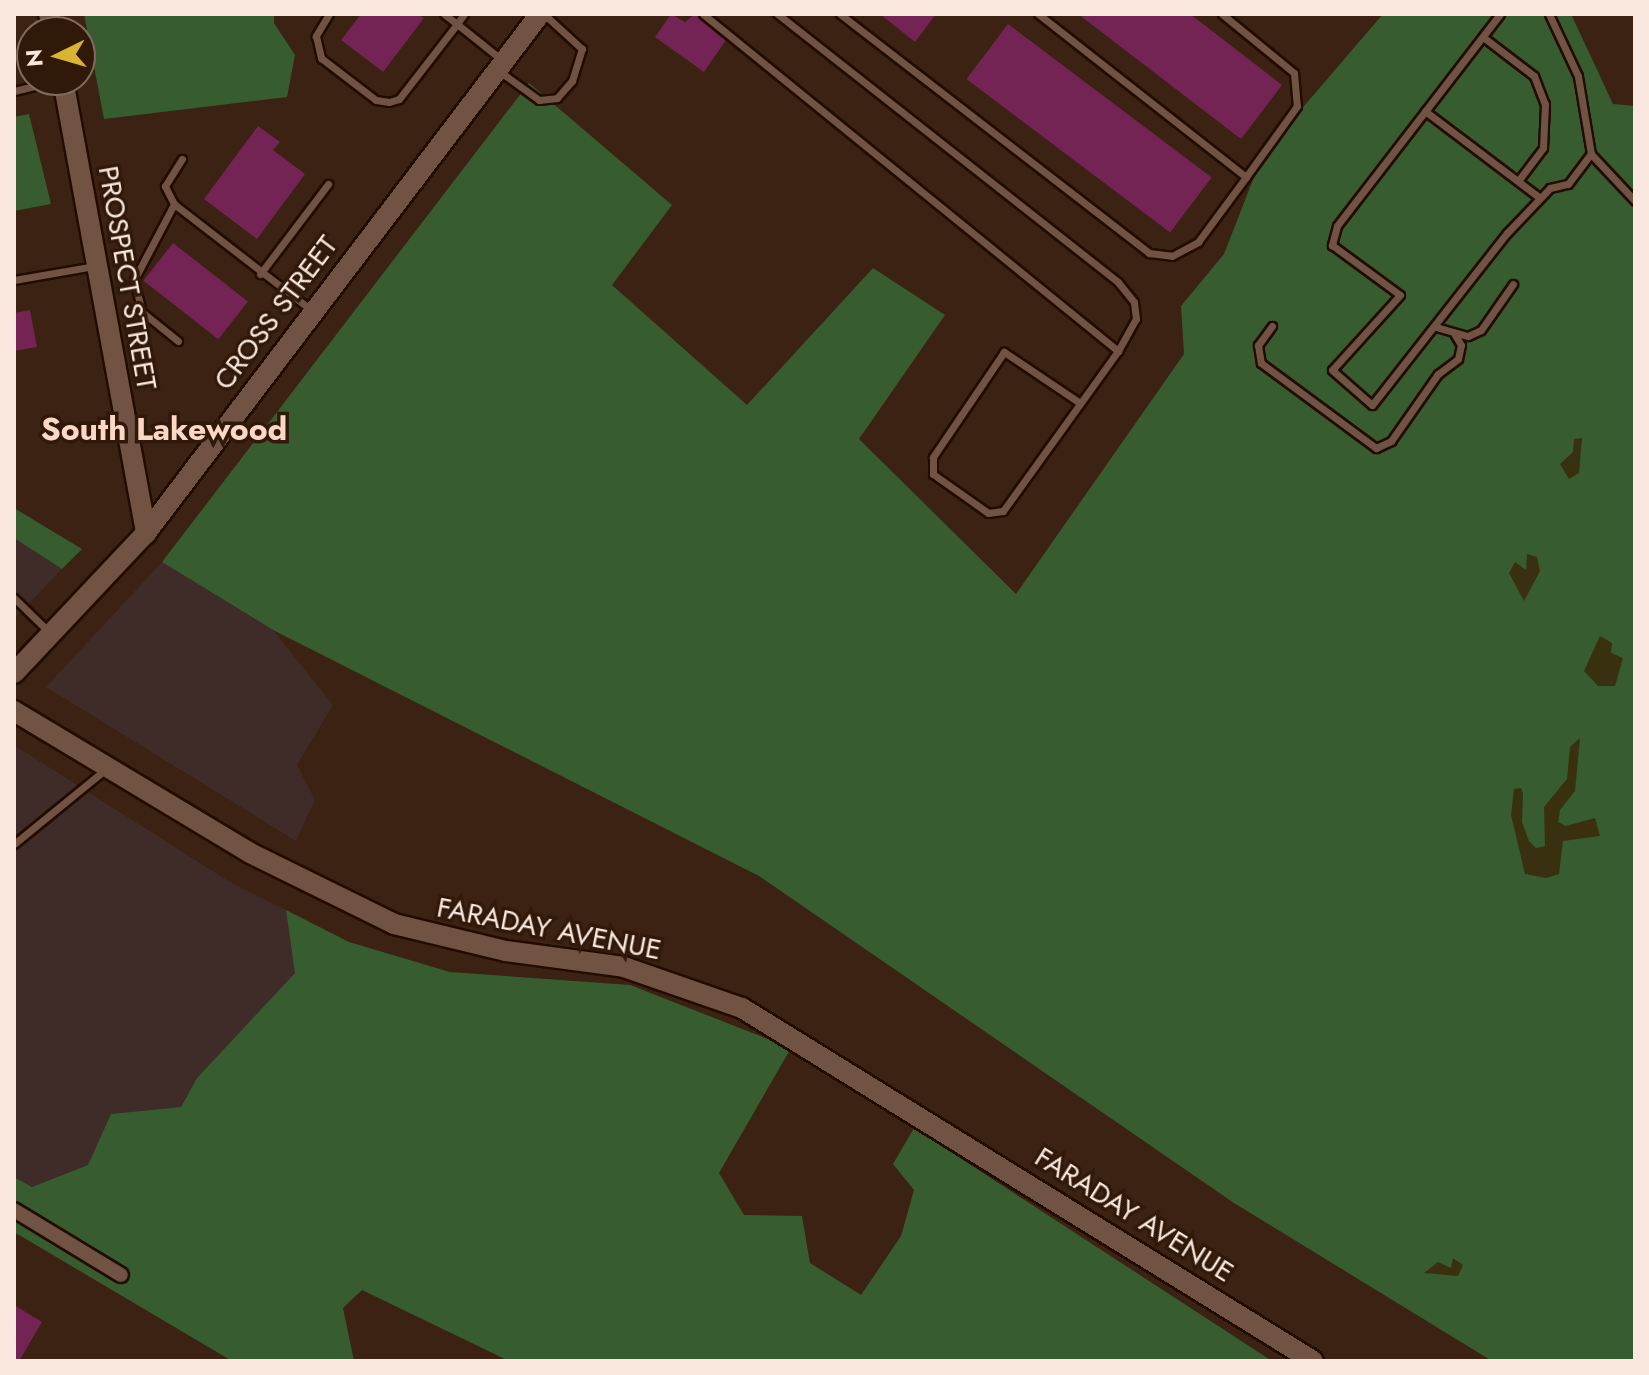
<!DOCTYPE html>
<html>
<head>
<meta charset="utf-8">
<style>
	body { margin:0 }
	#map { position:relative; width:1649px; height:1375px; overflow:hidden; background:#3c2213; font-family:Jost,sans-serif }
	div>[style] { position:absolute }
	.industrial>* { inset:0; background:#3f2b27 }
	.green>* { inset:0; background:#365c2f }
	.sand>* { inset:0; background:#393010 }
	.building>* { inset:0; background:#742454; transform-origin:0 0 }
	.roads { filter:drop-shadow(2px 0 #220b00) drop-shadow(-2px 0 #220b00) drop-shadow(0 2px #220b00) drop-shadow(0 -2px #220b00) }
	.lane>* { height:7px; margin:-3.5px; padding:0 3.5px; transform-origin:3.5px; border-radius:3.5px; background:#705342 }
	.street>* { height:14px; margin:-7px; padding:0 7px; transform-origin:7px; border-radius:7px; background:#705342 }
	.secondary>* { height:20px; margin:-10px; padding:0 10px; transform-origin:10px; border-radius:10px; background:#705342 }
	span { translate:-50% -50%; white-space:nowrap; text-align:center; line-height:1.15; -webkit-text-stroke:7px #31190a; paint-order:stroke }
	.street-label { font-size:28px; color:#fae8df }
	.quarter-label { font-size:32px; color:#fad8c5; font-weight:700 }
	.frame { position:absolute; inset:0; border:16px solid #fae8df; pointer-events:none }
	.north { position:absolute; left:16px; top:16px; width:80px; height:80px; box-sizing:border-box; background:#31190a; border:2px solid #816c5f; border-radius:50%; rotate:265deg; font-size:22px; font-weight:700; line-height:32px; text-align:center; color:#fae8df }
	.north::after { content:''; display:block; margin:auto; width:28px; height:36px; background:#dab333; clip-path:polygon(50% 0,100% 100%,50% 72%,0 100%) }
</style>
</head>
<body>
<div id="map">
	<div class="industrial">
		<div style="clip-path:polygon(14px 538px,62px 569px,14px 619px)"></div>
		<div style="clip-path:polygon(162px 562px,273px 630px,333px 705px,297px 765px,315px 800px,296px 841px,46px 687px)"></div>
		<div style="clip-path:polygon(14px 745px,230px 882px,286px 910px,296px 973px,197px 1078px,181px 1107px,112px 1114px,88px 1165px,32px 1187px,14px 1177px)"></div>
	</div>
	<div class="green">
		<div style="clip-path:polygon(84px 14px,274px 14px,274px 23px,295px 55px,287px 97px,104px 119px)"></div>
		<div style="clip-path:polygon(1383px 14px,1571px 14px,1613px 104px,1635px 106px,1635px 1361px,1492px 1361px,1234px 1203px,759px 876px,273px 630px,162px 562px,529px 83px,672px 205px,612px 285px,747px 405px,873px 268px,945px 315px,859px 439px,1016px 594px,1184px 354px,1181px 306px,1224px 254px,1263px 154px)"></div>
		<div style="clip-path:polygon(29px 114px,51px 204px,14px 211px,14px 117px)"></div>
		<div style="clip-path:polygon(14px 508px,82px 549px,62px 569px,14px 538px)"></div>
		<div style="clip-path:polygon(286px 910px,349px 942px,450px 972px,630px 985px,791px 1048px,719px 1173px,744px 1215px,802px 1216px,810px 1263px,861px 1295px,901px 1236px,914px 1190px,893px 1164px,914px 1128px,1272px 1361px,509px 1361px,362px 1290px,343px 1308px,354px 1361px,232px 1361px,14px 1232px,14px 1177px,32px 1187px,88px 1165px,111px 1114px,181px 1107px,197px 1078px,295px 973px)"></div>
	</div>
	<div class="sand">
		<div style="clip-path:polygon(1582px 438px,1579px 473px,1569px 479px,1560px 464px,1573px 452px,1574px 439px)"></div>
		<div style="clip-path:polygon(1527px 554px,1537px 557px,1540px 571px,1524px 601px,1509px 573px,1515px 562px,1526px 570px)"></div>
		<div style="clip-path:polygon(1600px 636px,1612px 643px,1611px 653px,1623px 658px,1615px 686px,1598px 686px,1584px 671px)"></div>
		<div style="clip-path:polygon(1580px 738px,1575px 791px,1560px 810px,1558px 822px,1566px 826px,1595px 818px,1600px 836px,1563px 841px,1559px 874px,1546px 878px,1525px 874px,1511px 815px,1514px 789px,1521px 788px,1523px 794px,1522px 822px,1529px 841px,1536px 848px,1545px 846px,1544px 807px,1567px 779px,1570px 747px)"></div>
		<div style="clip-path:polygon(1453px 1258px,1463px 1265px,1458px 1276px,1424px 1273px,1438px 1262px,1451px 1268px)"></div>
	</div>
	<div class="building">
		<div style="clip-path:polygon(361px 14px,418px 14px,424px 18px,383px 72px,341px 40px)"></div>
		<div style="clip-path:polygon(671px 14px,685px 22px,695px 14px,728px 37px,704px 72px,655px 37px)"></div>
		<div style="clip-path:polygon(880px 14px,936px 14px,915px 42px)"></div>
		<div style="clip-path:polygon(1078px 14px,1190px 14px,1282px 85px,1241px 139px)"></div>
		<div style="left:1008px;top:24px;width:255px;height:69px;rotate:37deg"></div>
		<div style="clip-path:polygon(258px 126px,280px 142px,273px 150px,305px 174px,257px 239px,204px 199px)"></div>
		<div style="left:173px;top:243px;width:95px;height:48px;rotate:38deg"></div>
		<div style="clip-path:polygon(30px 310px,37px 347px,14px 351px,14px 313px)"></div>
		<div style="clip-path:polygon(14px 1305px,42px 1322px,19px 1361px,14px 1361px)"></div>
	</div>
	<div class="roads">
		<div class="lane">
			<div style="left:329px;top:14px;width:26px;rotate:121deg"></div>
			<div style="left:316px;top:36px;width:23px;rotate:77deg"></div>
			<div style="left:321px;top:58px;width:69px;rotate:37.4deg"></div>
			<div style="left:376px;top:100px;width:13px;rotate:9deg"></div>
			<div style="left:389px;top:102px;width:10px;rotate:-17deg"></div>
			<div style="left:399px;top:99px;width:95px;rotate:-52.3deg"></div>
			<div style="left:457px;top:24px;width:16px;rotate:-142deg"></div>
			<div style="left:464px;top:14px;width:12px;rotate:125deg"></div>
			<div style="left:457px;top:24px;width:58px;rotate:38.7deg"></div>
			<div style="left:703px;top:14px;width:535px;rotate:39.08deg"></div>
			<div style="left:1118px;top:351px;width:37px;rotate:-61deg"></div>
			<div style="left:1136px;top:319px;width:17px;rotate:-97deg"></div>
			<div style="left:1134px;top:302px;width:26px;rotate:-129deg"></div>
			<div style="left:1118px;top:282px;width:434px;rotate:-141.8deg"></div>
			<div style="left:840px;top:14px;width:391px;rotate:37.7deg"></div>
			<div style="left:1149px;top:253px;width:23px;rotate:7deg"></div>
			<div style="left:1172px;top:256px;width:30px;rotate:-28deg"></div>
			<div style="left:1198px;top:242px;width:81px;rotate:-53.6deg"></div>
			<div style="left:1246px;top:177px;width:264px;rotate:-141.9deg"></div>
			<div style="left:1222px;top:14px;width:93px;rotate:39.3deg"></div>
			<div style="left:1294px;top:73px;width:33px;rotate:85deg"></div>
			<div style="left:1297px;top:106px;width:87px;rotate:125.7deg"></div>
			<div style="left:1500px;top:14px;width:267px;rotate:127.6deg"></div>
			<div style="left:1337px;top:226px;width:20px;rotate:105deg"></div>
			<div style="left:1332px;top:245px;width:84px;rotate:36.3deg"></div>
			<div style="left:1400px;top:295px;width:101px;rotate:132.2deg"></div>
			<div style="left:1332px;top:370px;width:53px;rotate:41.2deg"></div>
			<div style="left:1372px;top:405px;width:219px;rotate:-51.9deg"></div>
			<div style="left:1507px;top:233px;width:62px;rotate:-46.3deg"></div>
			<div style="left:1550px;top:188px;width:18px;rotate:-13deg"></div>
			<div style="left:1568px;top:184px;width:38px;rotate:-53deg"></div>
			<div style="left:1591px;top:154px;width:79px;rotate:-99.5deg"></div>
			<div style="left:1578px;top:76px;width:68px;rotate:-115.1deg"></div>
			<div style="left:1483px;top:37px;width:64px;rotate:37.4deg"></div>
			<div style="left:1534px;top:76px;width:30px;rotate:69deg"></div>
			<div style="left:1545px;top:104px;width:44px;rotate:92.6deg"></div>
			<div style="left:1543px;top:148px;width:41px;rotate:127.1deg"></div>
			<div style="left:499px;top:71px;width:49px;rotate:35.9deg"></div>
			<div style="left:539px;top:100px;width:18px;rotate:-6deg"></div>
			<div style="left:557px;top:98px;width:23px;rotate:-49deg"></div>
			<div style="left:572px;top:81px;width:34px;rotate:-73deg"></div>
			<div style="left:582px;top:49px;width:52px;rotate:-137.4deg"></div>
			<div style="left:14px;top:91px;width:46px;rotate:-13.7deg"></div>
			<div style="left:1425px;top:111px;width:144px;rotate:37.1deg"></div>
			<div style="left:1591px;top:154px;width:64px;rotate:46.9deg"></div>
			<div style="left:174px;top:204px;width:20px;rotate:-117deg"></div>
			<div style="left:165px;top:186px;width:32px;rotate:-58deg"></div>
			<div style="left:260px;top:274px;width:113px;rotate:-52.9deg"></div>
			<div style="left:14px;top:280px;width:81px;rotate:-9.9deg"></div>
			<div style="left:1272px;top:326px;width:24px;rotate:126deg"></div>
			<div style="left:1258px;top:345px;width:18px;rotate:81deg"></div>
			<div style="left:1261px;top:363px;width:143px;rotate:36.5deg"></div>
			<div style="left:1376px;top:448px;width:17px;rotate:-25deg"></div>
			<div style="left:1391px;top:441px;width:82px;rotate:-55deg"></div>
			<div style="left:1438px;top:374px;width:25px;rotate:-37deg"></div>
			<div style="left:1458px;top:359px;width:14px;rotate:-78deg"></div>
			<div style="left:1461px;top:345px;width:12px;rotate:-121deg"></div>
			<div style="left:1436px;top:327px;width:33px;rotate:16deg"></div>
			<div style="left:1468px;top:336px;width:14px;rotate:-25deg"></div>
			<div style="left:1481px;top:330px;width:56px;rotate:-55.2deg"></div>
			<div style="left:178px;top:341px;width:46px;rotate:-141.1deg"></div>
			<div style="left:142px;top:312px;width:33px;rotate:-104deg"></div>
			<div style="left:134px;top:280px;width:86px;rotate:-62.2deg"></div>
			<div style="left:174px;top:204px;width:173px;rotate:37.7deg"></div>
			<div style="left:1080px;top:403px;width:92px;rotate:-146.1deg"></div>
			<div style="left:1004px;top:352px;width:127px;rotate:124.1deg"></div>
			<div style="left:933px;top:457px;width:17px;rotate:90deg"></div>
			<div style="left:933px;top:474px;width:67px;rotate:35.3deg"></div>
			<div style="left:988px;top:513px;width:15px;rotate:-8deg"></div>
			<div style="left:1003px;top:511px;width:197px;rotate:-54.3deg"></div>
			<div style="left:14px;top:598px;width:50px;rotate:44.2deg"></div>
			<div style="left:14px;top:844px;width:119px;rotate:-39.2deg"></div>
		</div>
		<div class="street">
			<div style="left:14px;top:1210px;width:125px;rotate:31.3deg"></div>
		</div>
		<div class="secondary">
			<div style="left:49px;top:14px;width:18px;rotate:77deg"></div>
			<div style="left:63px;top:80px;width:461px;rotate:79.6deg"></div>
			<div style="left:14px;top:673px;width:192px;rotate:-46.7deg"></div>
			<div style="left:146px;top:533px;width:652px;rotate:-52.8deg"></div>
			<div style="left:14px;top:711px;width:275px;rotate:31deg"></div>
			<div style="left:250px;top:853px;width:161px;rotate:26.2deg"></div>
			<div style="left:394px;top:924px;width:115px;rotate:13.6deg"></div>
			<div style="left:506px;top:951px;width:119px;rotate:7.7deg"></div>
			<div style="left:624px;top:967px;width:125px;rotate:19.2deg"></div>
			<div style="left:742px;top:1008px;width:671px;rotate:31.72deg"></div>
		</div>
	</div>
	<div class="street-label">
		<span style="left:127px;top:278px;rotate:80deg">PROSPECT STREET</span>
		<span style="left:276px;top:313px;rotate:-53deg">CROSS STREET</span>
		<span style="left:549px;top:929px;rotate:11deg">FARADAY AVENUE</span>
		<span style="left:1134px;top:1215px;rotate:32deg">FARADAY AVENUE</span>
	</div>
	<div class="quarter-label">
		<span style="left:164px;top:429px">South Lakewood</span>
	</div>
	<div class="frame"></div>
	<div class="north">N</div>
</div>
</body>
</html>
